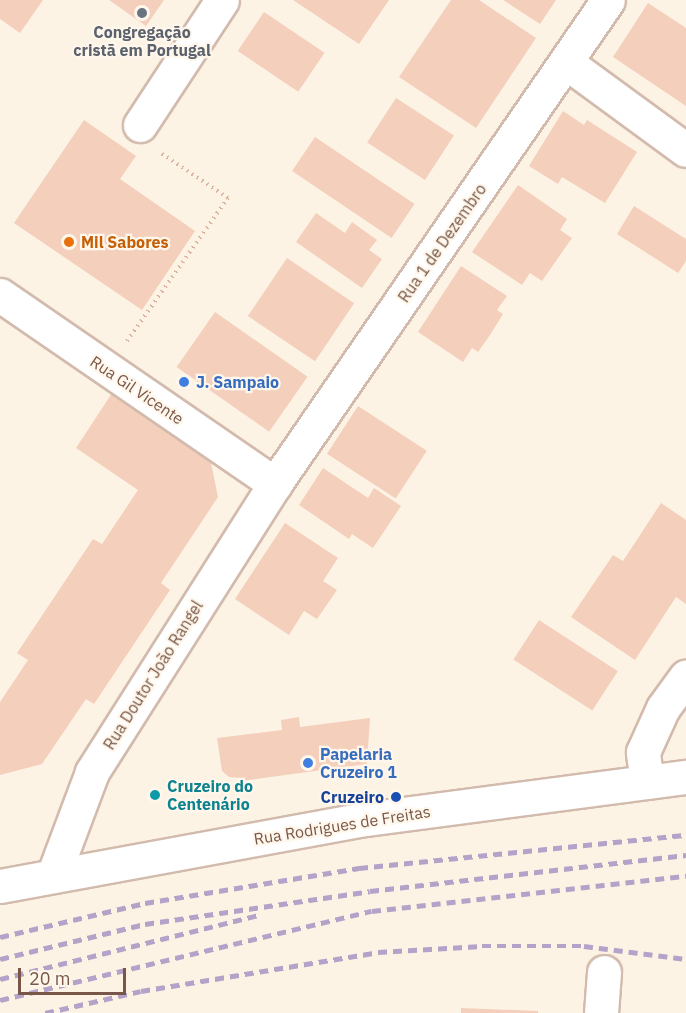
<!DOCTYPE html>
<html>
<head>
<meta charset="utf-8">
<style>
	body { margin:0 }
	#map { position:relative; width:686px; height:1013px; overflow:hidden; background:#fdf3e5; font-family:"IBM Plex Sans",sans-serif }
	div>[style] { position:absolute }
	.building>* { inset:0; background:#f4cfbb; transform-origin:0 0 }
	.path>* { height:4px; margin-top:-2px; transform-origin:0; background:repeating-linear-gradient(90deg,#d9b29e 0 1.5px,transparent 0 6px) }
	.roads { filter:drop-shadow(2px 0 #d2bbad) drop-shadow(-2px 0 #d2bbad) drop-shadow(0 2px #d2bbad) drop-shadow(0 -2px #d2bbad) }
	.minor>* { height:33px; margin:-16.5px; padding:0 16.5px; transform-origin:16.5px; border-radius:16.5px; background:#fff }
	.secondary>* { height:33px; margin:-16.5px; padding:0 16.5px; transform-origin:16.5px; border-radius:16.5px; background:#fff }
	.rail>* { height:4.5px; margin-top:-2.25px; transform-origin:0; background:repeating-linear-gradient(90deg,#b5a2c8 0 9px,transparent 0 15px) }
	.dots>* { width:16px; height:16px; translate:-50% -50%; box-sizing:border-box; border:3px solid #fff7ec; border-radius:50% }
	span { translate:-50% -50%; white-space:nowrap; text-align:center; line-height:1.15; -webkit-text-stroke:4.5px #fff7ec; paint-order:stroke }
	.worship-label { font-size:16px; color:#5b616d; font-weight:700 }
	.food-label { font-size:16px; color:#c56008; font-weight:700 }
	.left { translate:0 -50%; text-align:left }
	.street-label { font-size:16px; color:#785748 }
	.shop-label { font-size:16px; color:#366cbe; font-weight:700 }
	.culture-label { font-size:16px; color:#0d838f; font-weight:700 }
	.transit-label { font-size:16px; color:#164399; font-weight:700 }
	.right { translate:-100% -50%; text-align:right }
	.scale { position:absolute; left:18px; top:968px; width:108px; height:27px; box-sizing:border-box; border:3px solid #785748; border-top:0; padding-left:8px; font-size:18px; line-height:21px; white-space:nowrap; color:#785748; -webkit-text-stroke:4px #fff7ec; paint-order:stroke }
</style>
</head>
<body>
<div id="map">
	<div class="building">
		<div style="clip-path:polygon(0 0,43px 0,20px 33px,0 19px)"></div>
		<div style="clip-path:polygon(109px 0,164px 0,146px 26px)"></div>
		<div style="clip-path:polygon(293px 0,389px 0,359px 44px)"></div>
		<div style="clip-path:polygon(451px 0,479px 0,536px 38px,476px 128px,399px 77px)"></div>
		<div style="clip-path:polygon(503px 0,556px 0,540px 24px)"></div>
		<div style="clip-path:polygon(648px 3px,686px 28px,686px 106px,613px 57px)"></div>
		<div style="left:264px;top:12px;width:73px;height:47px;rotate:34deg"></div>
		<div style="left:396px;top:98px;width:69px;height:53px;rotate:33deg"></div>
		<div style="clip-path:polygon(563px 111px,584px 125px,587px 120px,637px 152px,605px 203px,562px 177px,558px 184px,529px 166px)"></div>
		<div style="clip-path:polygon(84px 120px,136px 156px,120px 179px,195px 231px,142px 310px,14px 223px)"></div>
		<div style="left:315px;top:137px;width:120px;height:41px;rotate:34deg"></div>
		<div style="clip-path:polygon(518px 185px,567px 219px,560px 230px,572px 238px,542px 281px,530px 273px,522px 285px,472px 252px)"></div>
		<div style="clip-path:polygon(634px 206px,686px 239px,686px 261px,678px 273px,617px 234px)"></div>
		<div style="clip-path:polygon(316px 213px,345px 233px,352px 222px,377px 240px,369px 250px,382px 259px,362px 288px,296px 242px)"></div>
		<div style="left:287px;top:258px;width:81px;height:70px;rotate:34deg"></div>
		<div style="clip-path:polygon(461px 266px,507px 296px,497px 310px,503px 314px,490px 335px,478px 352px,472px 348px,463px 362px,418px 332px)"></div>
		<div style="left:215px;top:312px;width:113px;height:67px;rotate:35deg"></div>
		<div style="clip-path:polygon(114px 390px,209px 453px,218px 497px,161px 583px,170px 590px,94px 704px,86px 699px,42px 764px,0 775px,0 702px,28px 660px,17px 653px,93px 539px,102px 544px,138px 490px,76px 448px)"></div>
		<div style="left:358px;top:406px;width:82px;height:57px;rotate:33deg"></div>
		<div style="clip-path:polygon(323px 468px,368px 498px,374px 488px,401px 506px,373px 548px,352px 534px,349px 539px,299px 505px)"></div>
		<div style="clip-path:polygon(661px 503px,686px 520px,686px 604px,676px 597px,635px 660px,571px 617px,613px 555px,623px 561px)"></div>
		<div style="clip-path:polygon(285px 523px,338px 558px,323px 581px,337px 590px,317px 619px,304px 611px,289px 635px,235px 599px)"></div>
		<div style="left:539px;top:620px;width:94px;height:47px;rotate:33deg"></div>
		<div style="clip-path:polygon(299px 717px,300px 727px,370px 718px,367px 764px,241px 781px,240px 778px,229px 777px,222px 771px,217px 738px,282px 730px,281px 720px)"></div>
		<div style="clip-path:polygon(461px 1008px,538px 1011px,538px 1013px,461px 1013px)"></div>
	</div>
	<div class="path">
		<div style="left:127px;top:341px;width:175px;rotate:-54.8deg"></div>
		<div style="left:228px;top:198px;width:81px;rotate:-146.1deg"></div>
	</div>
	<div class="roads">
		<div class="minor">
			<div style="left:567px;top:63px;width:147px;rotate:36.2deg"></div>
			<div style="left:140px;top:125px;width:149px;rotate:-56.7deg"></div>
			<div style="left:0;top:295px;width:334px;rotate:34.5deg"></div>
			<div style="left:647px;top:782px;width:30px;rotate:-98deg"></div>
			<div style="left:643px;top:752px;width:48px;rotate:-65.6deg"></div>
			<div style="left:663px;top:708px;width:39px;rotate:-54deg"></div>
			<div style="left:53px;top:876px;width:111px;rotate:-69.4deg"></div>
			<div style="left:92px;top:772px;width:336px;rotate:-57.6deg"></div>
			<div style="left:272px;top:488px;width:592px;rotate:-55.45deg"></div>
			<div style="left:601px;top:1013px;width:41px;rotate:-85.8deg"></div>
		</div>
		<div class="secondary">
			<div style="left:0;top:886px;width:372px;rotate:-10.4deg"></div>
			<div style="left:366px;top:819px;width:323px;rotate:-7.5deg"></div>
		</div>
	</div>
	<div class="rail">
		<div style="left:0;top:937px;width:149px;rotate:-13.2deg"></div>
		<div style="left:145px;top:903px;width:217px;rotate:-9.3deg"></div>
		<div style="left:359px;top:868px;width:329px;rotate:-5.8deg"></div>
		<div style="left:0;top:959px;width:149px;rotate:-13.6deg"></div>
		<div style="left:145px;top:924px;width:227px;rotate:-8.3deg"></div>
		<div style="left:370px;top:891px;width:318px;rotate:-6.5deg"></div>
		<div style="left:0;top:979px;width:267px;rotate:-13.9deg"></div>
		<div style="left:0;top:1000px;width:382px;rotate:-13.5deg"></div>
		<div style="left:372px;top:911px;width:316px;rotate:-6.4deg"></div>
		<div style="left:45px;top:1013px;width:98px;rotate:-12.9deg"></div>
		<div style="left:141px;top:991px;width:240px;rotate:-9.3deg"></div>
		<div style="left:378px;top:952px;width:104px;rotate:-3.3deg"></div>
		<div style="left:482px;top:946px;width:102px"></div>
		<div style="left:584px;top:946px;width:103px;rotate:7.3deg"></div>
	</div>
	<div class="dots">
		<div style="left:142px;top:13px;background:#6b7280"></div>
		<div style="left:69px;top:242px;background:#e8710a"></div>
		<div style="left:184px;top:382px;background:#3f7fe0"></div>
		<div style="left:308px;top:763px;background:#3f7fe0"></div>
		<div style="left:155px;top:795px;background:#0f9aa8"></div>
		<div style="left:396px;top:797px;background:#1a4fb4"></div>
	</div>
	<div class="worship-label">
		<span style="left:142px;top:41px">Congregação<br>cristã em Portugal</span>
	</div>
	<div class="food-label">
		<span class="left" style="left:81px;top:242px">Mil Sabores</span>
	</div>
	<div class="street-label">
		<span style="left:442px;top:243px;rotate:-55deg">Rua 1 de Dezembro</span>
		<span style="left:137px;top:390px;rotate:34deg">Rua Gil Vicente</span>
		<span style="left:153px;top:675px;rotate:-58deg">Rua Doutor João Rangel</span>
		<span style="left:342px;top:825px;rotate:-9deg">Rua Rodrigues de Freitas</span>
	</div>
	<div class="shop-label">
		<span class="left" style="left:196px;top:382px">J. Sampaio</span>
		<span class="left" style="left:320px;top:763px">Papelaria<br>Cruzeiro 1</span>
	</div>
	<div class="culture-label">
		<span class="left" style="left:167px;top:795px">Cruzeiro do<br>Centenário</span>
	</div>
	<div class="transit-label">
		<span class="right" style="left:384px;top:797px">Cruzeiro</span>
	</div>
	<div class="scale">20 m</div>
</div>
</body>
</html>
